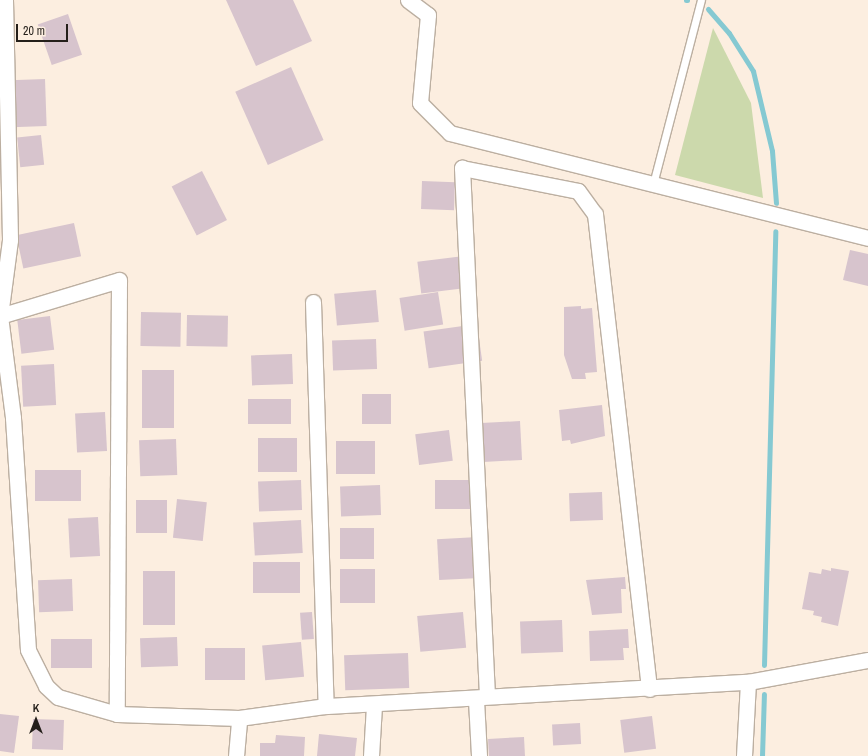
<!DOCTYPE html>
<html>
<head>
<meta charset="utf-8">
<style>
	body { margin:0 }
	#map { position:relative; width:868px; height:756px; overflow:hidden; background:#fceee0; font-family:"Archivo Narrow",sans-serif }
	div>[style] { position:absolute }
	.green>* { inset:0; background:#ccd9ac }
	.stream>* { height:5px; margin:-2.5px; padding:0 2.5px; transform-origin:2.5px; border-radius:2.5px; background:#85c9d2 }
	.building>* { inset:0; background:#d7c4cd; transform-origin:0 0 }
	.roads { filter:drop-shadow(1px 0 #bcafa1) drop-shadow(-1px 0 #bcafa1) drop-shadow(0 1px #bcafa1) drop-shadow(0 -1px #bcafa1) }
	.lane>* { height:7px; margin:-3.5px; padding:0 3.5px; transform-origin:3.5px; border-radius:3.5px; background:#fff }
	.street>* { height:15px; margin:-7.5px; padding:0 7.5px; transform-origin:7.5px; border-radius:7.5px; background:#fff }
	span { translate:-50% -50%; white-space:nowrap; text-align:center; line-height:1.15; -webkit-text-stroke:3px #fceee0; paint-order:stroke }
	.north { position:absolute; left:16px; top:700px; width:40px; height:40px; -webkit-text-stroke:3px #fceee0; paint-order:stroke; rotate:0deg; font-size:11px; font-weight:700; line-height:16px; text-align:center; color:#241f1a }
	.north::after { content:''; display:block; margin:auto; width:14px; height:18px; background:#241f1a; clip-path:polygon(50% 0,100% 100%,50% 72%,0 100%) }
	.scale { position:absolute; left:16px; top:24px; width:52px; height:18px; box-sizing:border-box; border:2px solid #241f1a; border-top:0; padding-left:5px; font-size:12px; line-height:14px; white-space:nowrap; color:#241f1a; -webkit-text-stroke:3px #fceee0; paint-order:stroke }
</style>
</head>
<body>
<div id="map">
	<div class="green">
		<div style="clip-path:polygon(713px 28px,751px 103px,763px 198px,675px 175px)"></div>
	</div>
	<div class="stream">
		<div style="left:686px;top:0;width:1px"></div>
		<div style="left:708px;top:9px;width:32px;rotate:49deg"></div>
		<div style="left:729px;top:33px;width:45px;rotate:57.7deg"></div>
		<div style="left:753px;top:71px;width:82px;rotate:76.6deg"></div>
		<div style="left:772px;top:151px;width:52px;rotate:85.6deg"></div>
		<div style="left:764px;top:665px;width:434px;rotate:-88.5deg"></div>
		<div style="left:762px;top:756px;width:62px;rotate:-88.2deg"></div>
	</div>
	<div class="building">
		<div style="clip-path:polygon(226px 0,293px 0,312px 41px,256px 66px)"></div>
		<div style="left:68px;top:14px;width:43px;height:32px;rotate:71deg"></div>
		<div style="left:291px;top:67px;width:80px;height:61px;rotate:66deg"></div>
		<div style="left:45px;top:79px;width:47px;height:35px;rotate:88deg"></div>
		<div style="left:41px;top:135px;width:30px;height:24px;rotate:84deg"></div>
		<div style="left:202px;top:171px;width:55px;height:34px;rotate:63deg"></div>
		<div style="left:422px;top:181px;width:33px;height:28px;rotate:2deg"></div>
		<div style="left:74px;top:223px;width:34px;height:59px;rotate:78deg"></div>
		<div style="clip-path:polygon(850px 250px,868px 254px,868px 286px,843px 280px)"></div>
		<div style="left:464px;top:256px;width:32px;height:47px;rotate:83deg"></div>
		<div style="left:376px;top:290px;width:32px;height:42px;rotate:85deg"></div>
		<div style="left:438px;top:292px;width:33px;height:39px;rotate:81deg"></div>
		<div style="clip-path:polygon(581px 306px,581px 309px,592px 308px,597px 372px,585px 373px,586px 379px,572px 379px,564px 355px,564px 307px)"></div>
		<div style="left:141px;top:312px;width:40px;height:34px;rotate:1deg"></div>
		<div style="left:187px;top:315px;width:41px;height:31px;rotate:1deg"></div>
		<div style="left:50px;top:316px;width:34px;height:33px;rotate:83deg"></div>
		<div style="left:477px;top:324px;width:37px;height:54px;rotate:82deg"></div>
		<div style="left:376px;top:339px;width:30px;height:44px;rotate:88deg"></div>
		<div style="left:292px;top:354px;width:30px;height:41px;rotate:88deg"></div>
		<div style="left:54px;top:364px;width:41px;height:33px;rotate:87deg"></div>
		<div style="left:142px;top:370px;width:32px;height:58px"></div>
		<div style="left:362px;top:394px;width:29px;height:30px"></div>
		<div style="left:248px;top:399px;width:43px;height:25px"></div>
		<div style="clip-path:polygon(602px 405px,605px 436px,571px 444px,570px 440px,562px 441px,559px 410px)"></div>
		<div style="left:105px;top:412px;width:39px;height:30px;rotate:87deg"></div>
		<div style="left:520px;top:421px;width:39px;height:39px;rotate:87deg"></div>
		<div style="left:449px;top:430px;width:31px;height:34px;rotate:83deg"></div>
		<div style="left:258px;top:438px;width:39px;height:34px"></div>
		<div style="left:176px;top:439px;width:36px;height:37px;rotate:88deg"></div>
		<div style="left:336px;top:441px;width:39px;height:33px"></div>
		<div style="left:35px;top:470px;width:46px;height:31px"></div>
		<div style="left:301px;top:480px;width:30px;height:43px;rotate:88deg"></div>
		<div style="left:435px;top:480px;width:40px;height:29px"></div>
		<div style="left:380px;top:485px;width:30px;height:40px;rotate:88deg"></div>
		<div style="left:602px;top:492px;width:28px;height:33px;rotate:88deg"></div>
		<div style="left:177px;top:499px;width:30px;height:39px;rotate:6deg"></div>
		<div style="left:136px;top:500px;width:31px;height:33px"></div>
		<div style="left:98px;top:517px;width:39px;height:30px;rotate:87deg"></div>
		<div style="left:301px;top:520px;width:33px;height:48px;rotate:87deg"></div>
		<div style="left:340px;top:528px;width:34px;height:31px"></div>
		<div style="left:478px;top:537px;width:41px;height:41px;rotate:87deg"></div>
		<div style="left:253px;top:562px;width:47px;height:31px"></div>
		<div style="clip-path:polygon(831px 568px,849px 571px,838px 626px,821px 622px,822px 617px,813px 615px,814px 611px,802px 609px,809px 572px,821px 574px,822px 569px,831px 571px)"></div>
		<div style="left:340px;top:569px;width:35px;height:34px"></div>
		<div style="left:143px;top:571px;width:32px;height:54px"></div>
		<div style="clip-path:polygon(625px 577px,626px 589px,621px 589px,622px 613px,592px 615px,586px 580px)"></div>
		<div style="left:72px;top:579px;width:32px;height:34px;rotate:88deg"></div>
		<div style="left:312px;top:612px;width:27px;height:12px;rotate:86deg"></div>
		<div style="left:463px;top:612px;width:36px;height:46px;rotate:85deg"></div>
		<div style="left:562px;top:620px;width:32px;height:42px;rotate:88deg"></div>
		<div style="clip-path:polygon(628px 629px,629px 648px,623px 648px,624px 660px,590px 661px,589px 631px)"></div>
		<div style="left:177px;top:637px;width:29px;height:37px;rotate:88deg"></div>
		<div style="left:51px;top:639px;width:41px;height:29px"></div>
		<div style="left:301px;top:642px;width:35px;height:39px;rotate:85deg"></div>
		<div style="left:245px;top:648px;width:32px;height:40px;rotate:90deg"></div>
		<div style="left:408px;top:653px;width:35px;height:64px;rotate:88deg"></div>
		<div style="clip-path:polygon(0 714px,19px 716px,14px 753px,0 751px)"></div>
		<div style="left:652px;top:716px;width:33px;height:32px;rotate:83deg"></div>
		<div style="left:33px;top:719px;width:31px;height:30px;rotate:2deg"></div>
		<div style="left:580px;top:723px;width:21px;height:28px;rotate:87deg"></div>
		<div style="clip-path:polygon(319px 734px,357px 738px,355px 756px,317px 756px)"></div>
		<div style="clip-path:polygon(276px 735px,305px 737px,304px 756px,260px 756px,260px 743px,275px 743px)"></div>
		<div style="left:524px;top:737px;width:19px;height:36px;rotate:87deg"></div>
	</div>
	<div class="roads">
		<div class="lane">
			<div style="left:653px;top:184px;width:190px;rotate:-75.4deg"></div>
		</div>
		<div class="street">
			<div style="left:5px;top:0;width:240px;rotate:88.8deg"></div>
			<div style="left:10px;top:240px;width:77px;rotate:97.5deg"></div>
			<div style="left:0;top:316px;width:103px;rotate:82.7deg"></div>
			<div style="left:13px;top:418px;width:232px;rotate:86.3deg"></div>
			<div style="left:28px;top:650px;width:40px;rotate:63.4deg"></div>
			<div style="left:46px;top:686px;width:16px;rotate:43deg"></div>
			<div style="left:58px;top:697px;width:61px;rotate:16.1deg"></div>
			<div style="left:117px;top:714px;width:122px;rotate:1.9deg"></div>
			<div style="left:239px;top:718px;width:88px;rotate:-7.9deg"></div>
			<div style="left:326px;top:706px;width:423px;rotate:-3.3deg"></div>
			<div style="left:748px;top:682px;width:122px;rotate:-10.4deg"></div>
			<div style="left:408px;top:0;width:25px;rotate:37deg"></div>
			<div style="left:428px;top:15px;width:88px;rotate:95.2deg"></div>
			<div style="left:420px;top:103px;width:42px;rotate:45deg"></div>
			<div style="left:450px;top:133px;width:431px;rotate:14.1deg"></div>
			<div style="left:313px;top:302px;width:404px;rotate:88.2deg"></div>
			<div style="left:0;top:316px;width:124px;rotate:-16.8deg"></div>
			<div style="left:119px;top:280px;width:434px;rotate:90.3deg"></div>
			<div style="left:487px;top:696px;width:529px;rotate:-92.71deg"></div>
			<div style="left:462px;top:168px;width:118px;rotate:11.2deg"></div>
			<div style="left:578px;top:191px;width:29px;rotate:54deg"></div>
			<div style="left:595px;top:214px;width:478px;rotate:83.5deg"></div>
			<div style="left:476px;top:700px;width:56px;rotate:86.9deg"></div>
			<div style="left:236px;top:756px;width:38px;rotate:-85deg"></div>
			<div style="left:371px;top:756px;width:51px;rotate:-86.6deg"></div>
			<div style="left:744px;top:756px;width:74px;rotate:-86.9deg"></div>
		</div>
	</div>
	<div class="north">K</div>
	<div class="scale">20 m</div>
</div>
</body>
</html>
